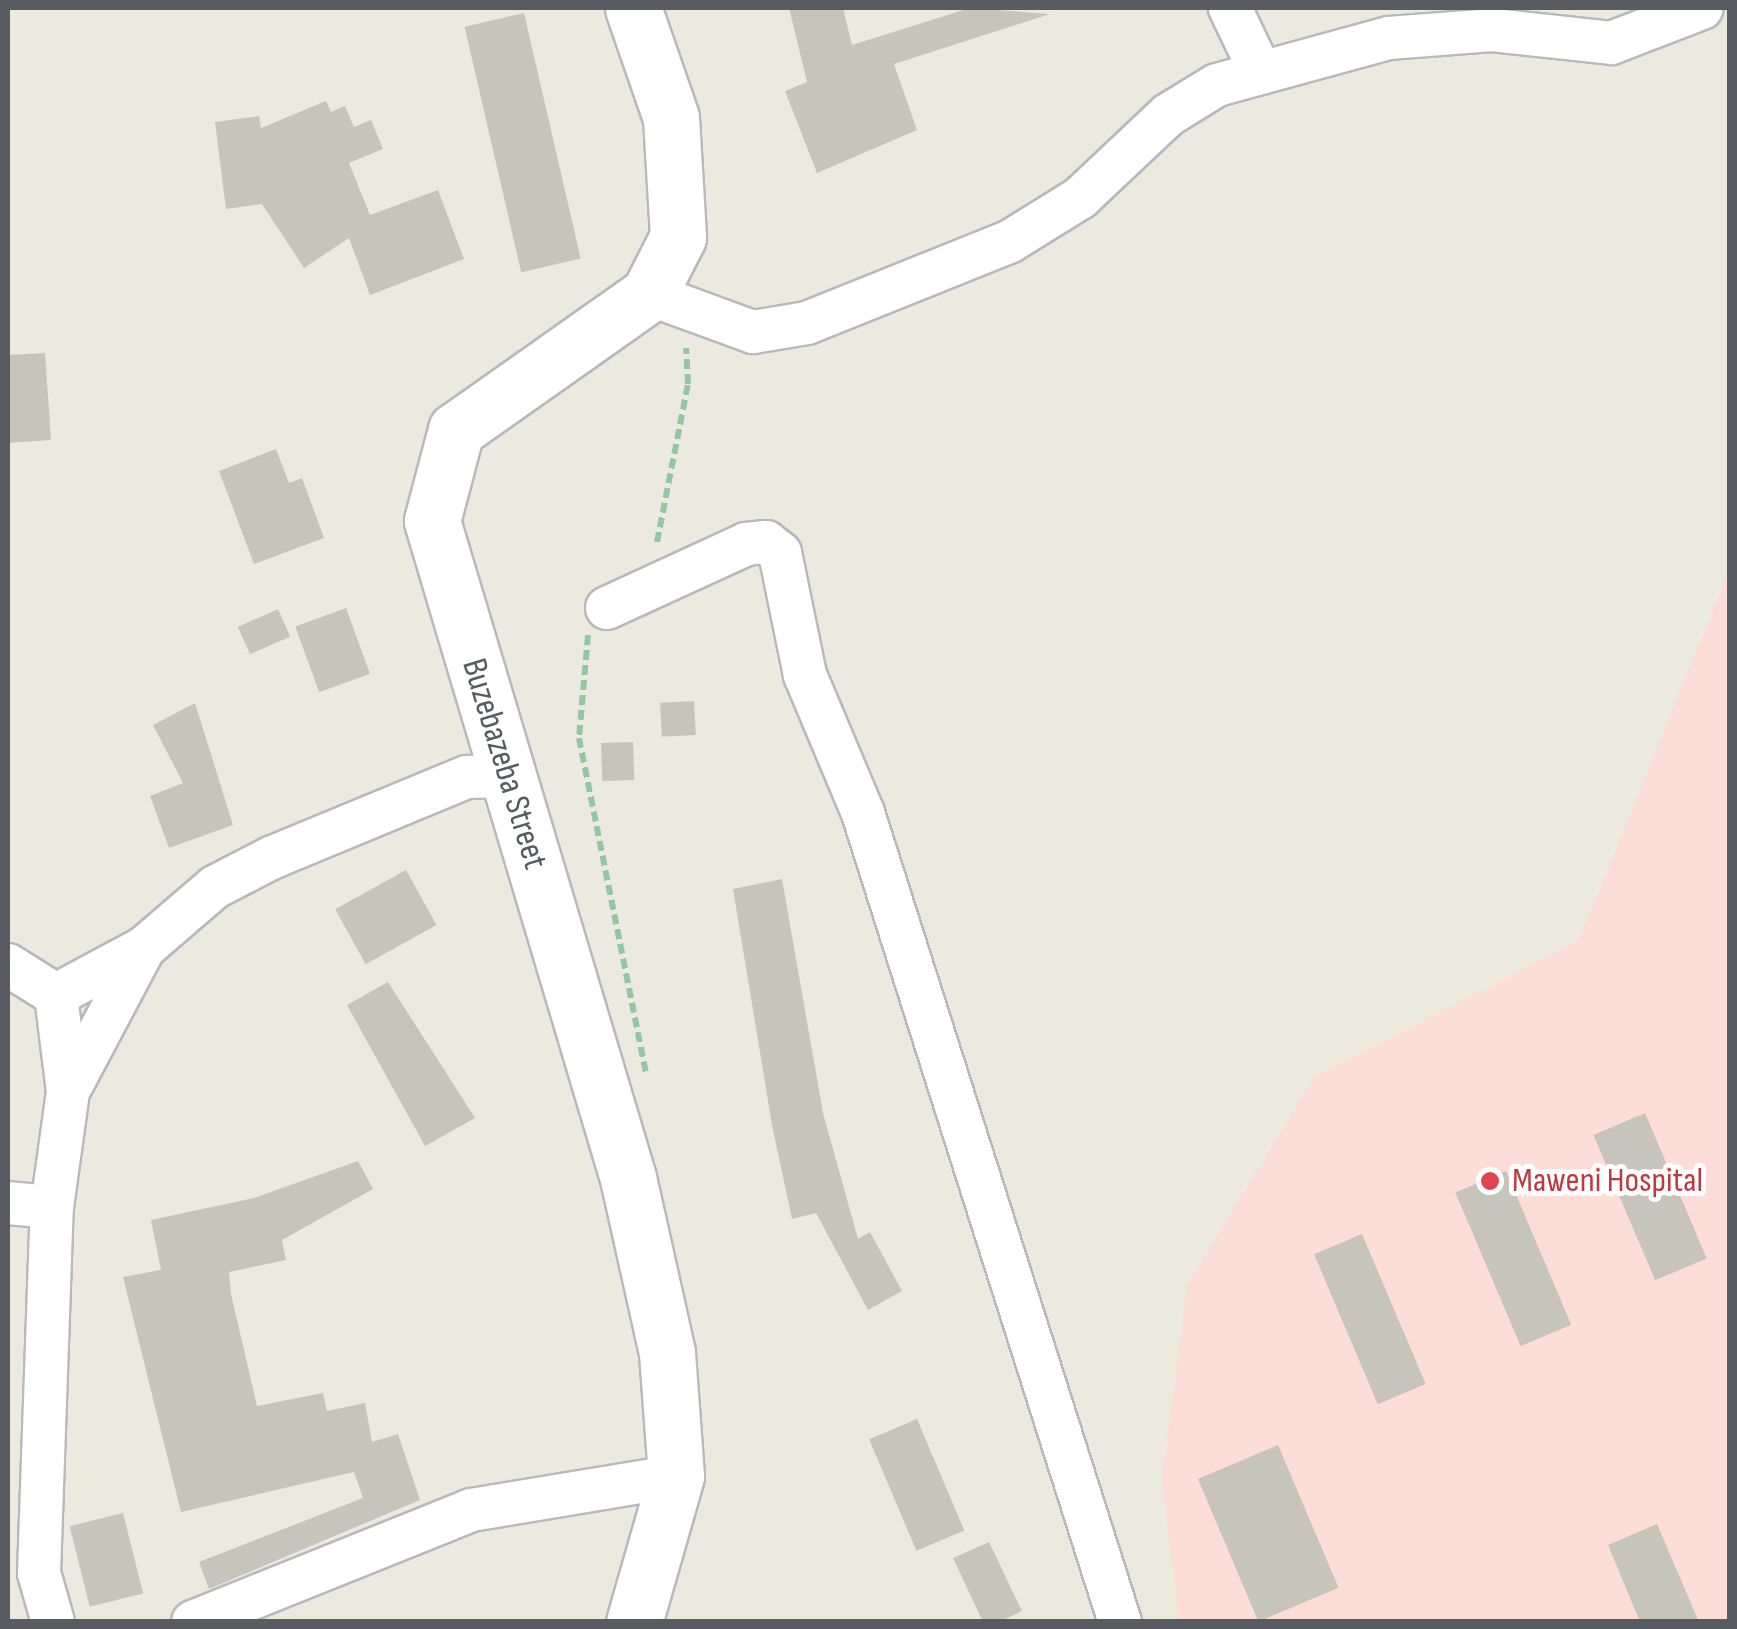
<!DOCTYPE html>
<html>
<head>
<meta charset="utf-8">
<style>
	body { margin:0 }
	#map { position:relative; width:1737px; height:1629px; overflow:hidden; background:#eceade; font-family:"Sofia Sans Condensed",sans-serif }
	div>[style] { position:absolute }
	.medical>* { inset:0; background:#fdddd7 }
	.building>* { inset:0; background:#c7c4bc; transform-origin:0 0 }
	.path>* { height:6px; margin-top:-3px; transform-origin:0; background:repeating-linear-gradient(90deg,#92c7a4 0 10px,transparent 0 15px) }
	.roads { filter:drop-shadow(2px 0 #b7b9bf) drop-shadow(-2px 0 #b7b9bf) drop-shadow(0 2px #b7b9bf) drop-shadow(0 -2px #b7b9bf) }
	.street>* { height:42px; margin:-21px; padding:0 21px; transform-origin:21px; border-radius:21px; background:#fff }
	.secondary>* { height:55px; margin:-27.5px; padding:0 27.5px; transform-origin:27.5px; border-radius:27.5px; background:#fff }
	.dots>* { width:28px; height:28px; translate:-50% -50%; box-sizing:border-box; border:5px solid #fff; border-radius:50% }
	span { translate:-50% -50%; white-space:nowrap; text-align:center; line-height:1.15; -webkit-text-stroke:10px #fff; paint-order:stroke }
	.street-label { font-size:35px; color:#585b61 }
	.health-label { font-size:35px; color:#be3a42 }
	.left { translate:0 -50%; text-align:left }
	.frame { position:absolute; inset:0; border:10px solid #585b61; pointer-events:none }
</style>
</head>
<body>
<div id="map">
	<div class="medical">
		<div style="clip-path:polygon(1729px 571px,1729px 1621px,1179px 1622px,1162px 1479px,1187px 1286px,1314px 1077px,1579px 940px)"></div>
	</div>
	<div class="building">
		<div style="clip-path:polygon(789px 8px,843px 8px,852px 45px,970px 8px,1050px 14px,894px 64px,917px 130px,817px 173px,785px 91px,807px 82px)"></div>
		<div style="left:524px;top:13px;width:252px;height:61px;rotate:77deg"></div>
		<div style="clip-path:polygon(326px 101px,331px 112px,345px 106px,354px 127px,371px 120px,383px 149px,349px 163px,370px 215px,438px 190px,464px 259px,370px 295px,349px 238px,304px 268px,262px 204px,226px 209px,215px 122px,259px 116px,261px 128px)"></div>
		<div style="clip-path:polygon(45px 353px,51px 440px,8px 443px,8px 355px)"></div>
		<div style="clip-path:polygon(276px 449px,289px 483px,302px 478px,324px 538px,254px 564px,219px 471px)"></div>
		<div style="left:346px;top:608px;width:70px;height:54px;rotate:70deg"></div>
		<div style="left:278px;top:609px;width:30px;height:44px;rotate:66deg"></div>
		<div style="left:694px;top:701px;width:34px;height:34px;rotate:87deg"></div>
		<div style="clip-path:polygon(195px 703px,233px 825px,169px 848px,150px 796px,183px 783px,153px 725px)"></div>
		<div style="left:633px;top:742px;width:38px;height:32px;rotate:88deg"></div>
		<div style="left:406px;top:870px;width:63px;height:81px;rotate:61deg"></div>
		<div style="clip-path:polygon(782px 879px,823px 1113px,858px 1239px,870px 1232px,902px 1291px,868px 1310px,816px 1213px,792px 1219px,772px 1125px,733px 889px)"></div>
		<div style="clip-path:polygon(388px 982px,475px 1118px,425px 1146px,347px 1005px)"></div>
		<div style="left:1645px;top:1113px;width:158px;height:56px;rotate:67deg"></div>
		<div style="clip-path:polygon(358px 1161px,373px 1189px,282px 1240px,286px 1260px,229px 1272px,231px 1294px,257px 1406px,323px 1393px,327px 1411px,365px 1403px,372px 1442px,398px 1434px,420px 1500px,209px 1589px,199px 1562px,363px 1498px,354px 1472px,181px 1512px,123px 1277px,161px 1270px,151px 1220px,254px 1198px)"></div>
		<div style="left:1506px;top:1171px;width:167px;height:55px;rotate:67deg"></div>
		<div style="left:1362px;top:1234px;width:163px;height:52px;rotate:67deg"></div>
		<div style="left:917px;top:1419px;width:121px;height:52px;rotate:67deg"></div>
		<div style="left:1278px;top:1445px;width:155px;height:87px;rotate:67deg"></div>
		<div style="left:123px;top:1513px;width:83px;height:55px;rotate:76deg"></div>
		<div style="clip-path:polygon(1657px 1524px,1699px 1622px,1640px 1622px,1608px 1545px)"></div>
		<div style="clip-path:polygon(989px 1542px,1022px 1611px,999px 1622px,983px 1622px,953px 1558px)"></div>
	</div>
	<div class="path">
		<div style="left:657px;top:542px;width:161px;rotate:-78.9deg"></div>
		<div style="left:688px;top:384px;width:36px;rotate:-93deg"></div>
		<div style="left:588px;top:635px;width:103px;rotate:95deg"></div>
		<div style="left:579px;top:738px;width:343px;rotate:78.7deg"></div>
	</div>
	<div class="roads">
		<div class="street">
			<div style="left:1230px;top:8px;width:72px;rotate:64.5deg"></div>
			<div style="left:649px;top:294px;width:111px;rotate:20.1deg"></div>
			<div style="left:753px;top:332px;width:55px;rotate:-9.5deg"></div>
			<div style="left:807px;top:323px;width:218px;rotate:-21.9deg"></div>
			<div style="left:1009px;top:242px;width:84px;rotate:-31.8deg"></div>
			<div style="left:1080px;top:198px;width:121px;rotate:-43.3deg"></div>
			<div style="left:1168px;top:115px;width:57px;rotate:-31.5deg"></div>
			<div style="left:1217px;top:85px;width:178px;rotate:-15.3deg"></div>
			<div style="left:1389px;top:38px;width:103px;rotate:-4.4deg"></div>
			<div style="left:1492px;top:30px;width:120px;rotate:6.2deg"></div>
			<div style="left:1611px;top:43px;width:97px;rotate:-21deg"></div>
			<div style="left:607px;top:608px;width:153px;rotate:-24.7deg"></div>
			<div style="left:746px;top:544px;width:20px;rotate:-6deg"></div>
			<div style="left:766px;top:542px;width:18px;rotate:38deg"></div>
			<div style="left:780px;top:553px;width:125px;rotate:78.4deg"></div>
			<div style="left:805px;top:675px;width:150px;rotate:67.2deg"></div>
			<div style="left:863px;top:813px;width:849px;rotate:72.38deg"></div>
			<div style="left:8px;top:965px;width:57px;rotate:32deg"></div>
			<div style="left:56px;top:995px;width:100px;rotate:-28.1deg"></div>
			<div style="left:144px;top:948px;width:94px;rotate:-40.7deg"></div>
			<div style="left:215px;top:887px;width:63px;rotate:-27.4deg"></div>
			<div style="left:271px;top:858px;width:212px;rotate:-22.5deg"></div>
			<div style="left:467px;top:777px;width:44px;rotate:-1.3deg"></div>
			<div style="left:72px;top:1084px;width:154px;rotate:-62.1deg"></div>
			<div style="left:8px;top:1203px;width:44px;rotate:5.2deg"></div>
			<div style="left:53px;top:1622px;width:51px;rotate:-105.9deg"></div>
			<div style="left:39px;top:1573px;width:366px;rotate:-88deg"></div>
			<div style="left:52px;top:1207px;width:116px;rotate:-82.1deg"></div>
			<div style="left:68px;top:1092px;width:98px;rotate:-97.1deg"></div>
			<div style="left:193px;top:1622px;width:300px;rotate:-21.9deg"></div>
			<div style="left:471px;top:1510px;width:208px;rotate:-9.4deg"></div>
		</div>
		<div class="secondary">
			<div style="left:633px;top:8px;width:116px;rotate:70.9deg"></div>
			<div style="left:671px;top:118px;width:119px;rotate:86.6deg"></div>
			<div style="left:678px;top:237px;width:64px;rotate:117deg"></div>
			<div style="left:649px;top:294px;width:236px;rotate:144.8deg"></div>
			<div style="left:456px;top:430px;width:94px;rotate:104.8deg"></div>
			<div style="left:432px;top:521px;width:686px;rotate:73.39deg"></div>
			<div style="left:628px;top:1178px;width:179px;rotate:77.4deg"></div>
			<div style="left:667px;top:1353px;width:123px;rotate:85.8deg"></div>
			<div style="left:676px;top:1476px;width:152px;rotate:106deg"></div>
		</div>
	</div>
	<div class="dots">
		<div style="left:1490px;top:1181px;background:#e0444e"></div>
	</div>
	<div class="street-label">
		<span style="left:504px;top:764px;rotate:73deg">Buzebazeba Street</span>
	</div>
	<div class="health-label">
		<span class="left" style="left:1512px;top:1181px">Maweni Hospital</span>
	</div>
	<div class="frame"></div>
</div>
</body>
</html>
